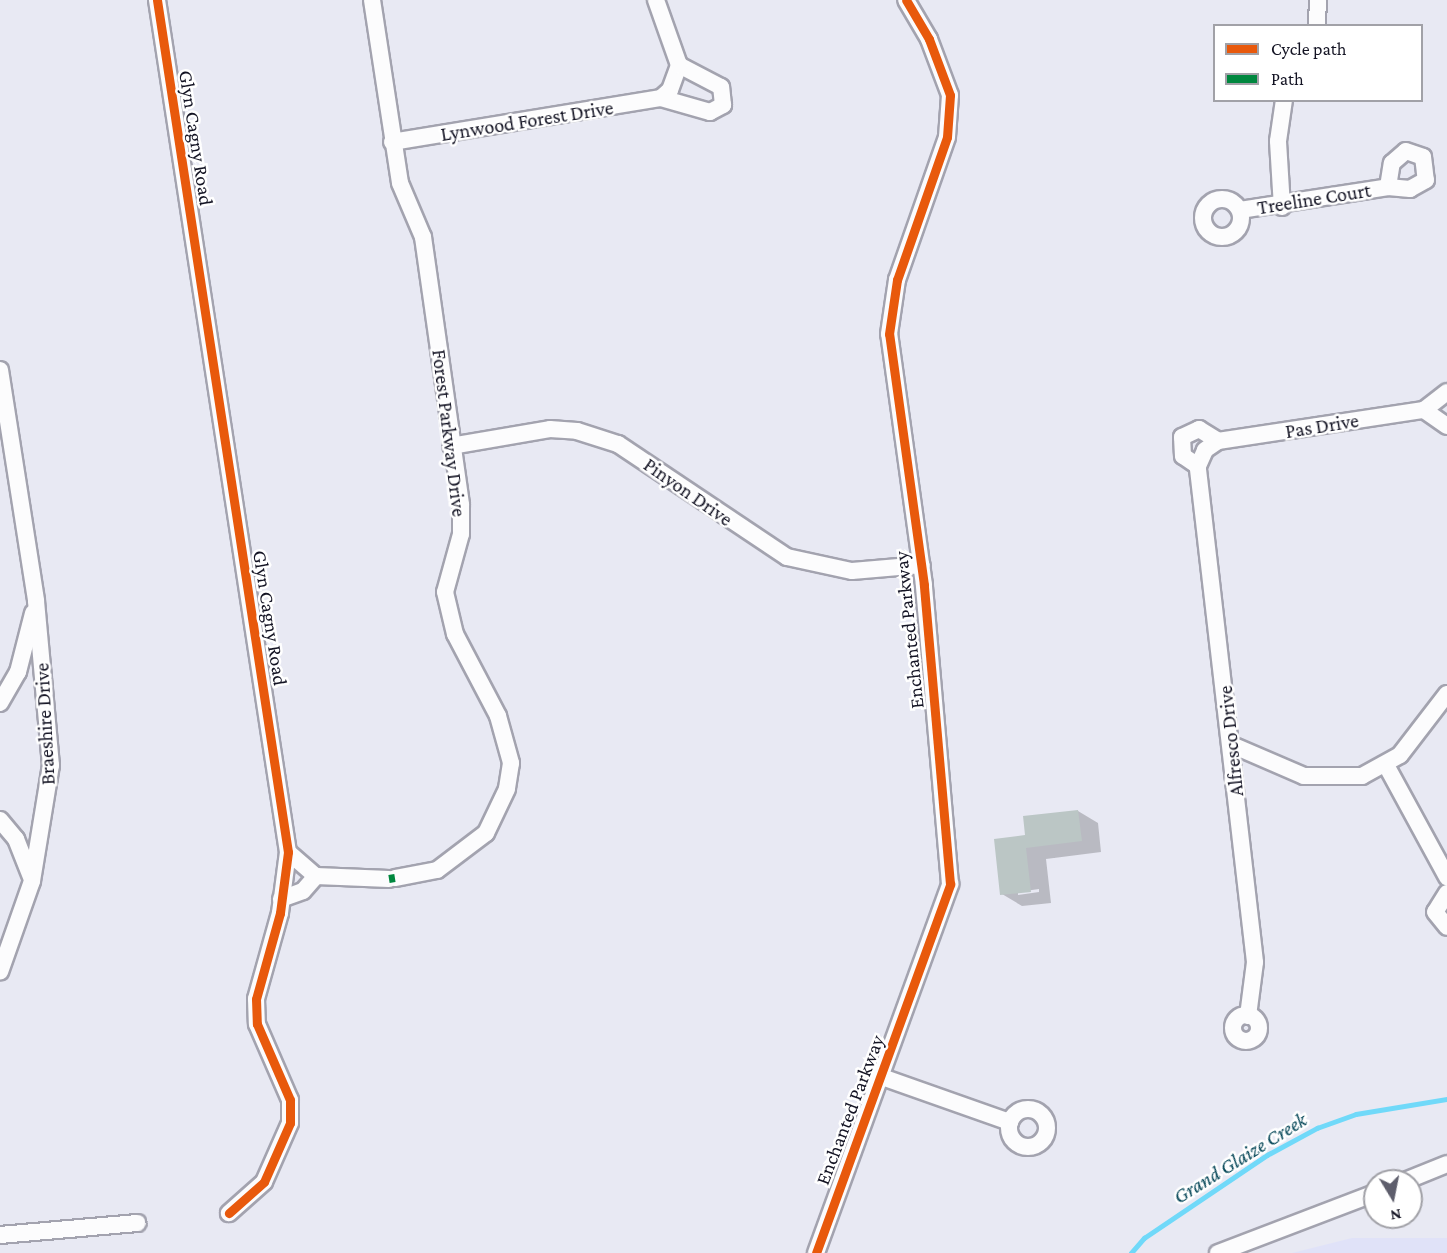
<!DOCTYPE html>
<html>
<head>
<meta charset="utf-8">
<style>
	body { margin:0 }
	#map { position:relative; width:1447px; height:1253px; overflow:hidden; background:#e8e9f3; font-family:"Crimson Pro",serif }
	div>[style] { position:absolute }
	.built>* { inset:0; background:#e0e2f8 }
	.shadow>* { inset:0; background:#0003 }
	.stream>* { height:4.5px; margin:-2.25px; padding:0 2.25px; transform-origin:2.25px; border-radius:2.25px; background:#70d9f9 }
	.building>* { inset:0; background:#bbc6c5 }
	.roads { filter:drop-shadow(2px 0 #a3a3af) drop-shadow(-2px 0 #a3a3af) drop-shadow(0 2px #a3a3af) drop-shadow(0 -2px #a3a3af) }
	.street>* { height:16px; margin:-8px; padding:0 8px; transform-origin:8px; border-radius:8px; background:#fcfcfd }
	.street>.ring { margin:-8px; padding:0; box-sizing:content-box; background:none; border:16px solid #fcfcfd; border-radius:50% }
	.quiet>* { height:8px; margin-top:-4px; transform-origin:0; background:repeating-linear-gradient(90deg,#00873e 0 15px,transparent 0 23px) }
	.cycleway>* { height:9px; margin:-4.5px; padding:0 4.5px; transform-origin:4.5px; border-radius:4.5px; background:#e8590c }
	span { translate:-50% -50%; white-space:nowrap; text-align:center; line-height:1.15; -webkit-text-stroke:5px #fff; paint-order:stroke }
	.street-label { font-size:20px; color:#131323 }
	.water-label { font-size:21px; color:#074859; font-style:italic }
	.legend { position:absolute; left:1213px; top:24px; width:210px; height:78px; box-sizing:border-box; background:#fff; border:2px solid #a1a1a7; margin:0; padding:8px 10px; list-style:none; font-size:18px; color:#131323 }
	.legend li { display:flex; align-items:center; gap:12px; height:30px }
	.legend b { width:30px; border:2px solid #a1a1a7 }
	.north { position:absolute; left:1363px; top:1169px; width:60px; height:60px; box-sizing:border-box; background:#fff; border:2px solid #a1a1a7; border-radius:50%; rotate:170deg; font-size:16px; font-weight:700; line-height:24px; text-align:center; color:#131323 }
	.north::after { content:''; display:block; margin:auto; width:21px; height:27px; background:#5e5e6c; clip-path:polygon(50% 0,100% 100%,50% 72%,0 100%) }
</style>
</head>
<body>
<div id="map">
	<div class="built">
		<div style="clip-path:polygon(1352px 1238px,1447px 1238px,1447px 1253px,1292px 1253px)"></div>
	</div>
	<div class="shadow">
		<div style="clip-path:polygon(evenodd,1078px 811px,1098px 823px,1101px 852px,1046px 859px,1051px 903px,1022px 906px,1002px 894px,1027px 837px,1078px 811px,1039px 889px,1039px 892px,1018px 895px,1018px 892px,1039px 889px)"></div>
	</div>
	<div class="stream">
		<div style="left:1131px;top:1253px;width:20px;rotate:-49deg"></div>
		<div style="left:1144px;top:1238px;width:148px;rotate:-34deg"></div>
		<div style="left:1267px;top:1155px;width:57px;rotate:-28.4deg"></div>
		<div style="left:1317px;top:1128px;width:41px;rotate:-19.7deg"></div>
		<div style="left:1356px;top:1114px;width:92px;rotate:-9.4deg"></div>
	</div>
	<div class="building">
		<div style="clip-path:polygon(1078px 810px,1082px 841px,1026px 848px,1031px 892px,1000px 895px,994px 839px,1025px 835px,1023px 816px)"></div>
	</div>
	<div class="roads">
		<div class="street">
			<div style="left:157px;top:0;width:862px;rotate:81.26deg"></div>
			<div style="left:288px;top:852px;width:62px;rotate:97.5deg"></div>
			<div style="left:280px;top:913px;width:89px;rotate:105.6deg"></div>
			<div style="left:256px;top:999px;width:25px;rotate:88deg"></div>
			<div style="left:257px;top:1024px;width:83px;rotate:66.5deg"></div>
			<div style="left:290px;top:1100px;width:23px;rotate:90deg"></div>
			<div style="left:290px;top:1123px;width:64px;rotate:113.8deg"></div>
			<div style="left:264px;top:1182px;width:47px;rotate:138.5deg"></div>
			<div style="left:372px;top:0;width:185px;rotate:81.3deg"></div>
			<div style="left:400px;top:183px;width:59px;rotate:66.9deg"></div>
			<div style="left:423px;top:237px;width:271px;rotate:81.9deg"></div>
			<div style="left:461px;top:505px;width:29px;rotate:90deg"></div>
			<div style="left:461px;top:534px;width:60px;rotate:105.4deg"></div>
			<div style="left:445px;top:592px;width:43px;rotate:76.6deg"></div>
			<div style="left:455px;top:634px;width:93px;rotate:62.3deg"></div>
			<div style="left:498px;top:716px;width:49px;rotate:74.5deg"></div>
			<div style="left:511px;top:763px;width:26px;rotate:99deg"></div>
			<div style="left:507px;top:789px;width:49px;rotate:115.5deg"></div>
			<div style="left:486px;top:833px;width:61px;rotate:142.9deg"></div>
			<div style="left:437px;top:870px;width:43px;rotate:169.2deg"></div>
			<div style="left:1317px;top:26px;width:26px;rotate:-88deg"></div>
			<div style="left:661px;top:98px;width:51px;rotate:15.9deg"></div>
			<div style="left:710px;top:112px;width:15px;rotate:-28deg"></div>
			<div style="left:723px;top:105px;width:18px;rotate:-96deg"></div>
			<div style="left:721px;top:87px;width:47px;rotate:-152.4deg"></div>
			<div style="left:392px;top:142px;width:273px;rotate:-9.3deg"></div>
			<div style="left:661px;top:98px;width:12px;rotate:-42deg"></div>
			<div style="left:670px;top:90px;width:27px;rotate:-70deg"></div>
			<div style="left:679px;top:65px;width:69px;rotate:-109.5deg"></div>
			<div style="left:1406px;top:151px;width:18px;rotate:19deg"></div>
			<div style="left:1423px;top:157px;width:23px;rotate:83deg"></div>
			<div style="left:1426px;top:180px;width:18px;rotate:151deg"></div>
			<div style="left:1410px;top:189px;width:22px;rotate:-175deg"></div>
			<div style="left:1388px;top:187px;width:24px;rotate:-81deg"></div>
			<div style="left:1392px;top:163px;width:18px;rotate:-41deg"></div>
			<div class="ring" style="left:1203px;top:199px;width:22px;height:22px"></div>
			<div style="left:1282px;top:207px;width:66px;rotate:-93.5deg"></div>
			<div style="left:1278px;top:141px;width:41px;rotate:-81.7deg"></div>
			<div style="left:1240px;top:210px;width:150px;rotate:-8.8deg"></div>
			<div style="left:0;top:370px;width:234px;rotate:81.1deg"></div>
			<div style="left:36px;top:601px;width:165px;rotate:84.8deg"></div>
			<div style="left:51px;top:765px;width:118px;rotate:99.3deg"></div>
			<div style="left:32px;top:881px;width:96px;rotate:109.4deg"></div>
			<div style="left:1424px;top:410px;width:29px;rotate:-38deg"></div>
			<div style="left:451px;top:446px;width:100px;rotate:-9.7deg"></div>
			<div style="left:550px;top:429px;width:27px;rotate:4deg"></div>
			<div style="left:577px;top:431px;width:43px;rotate:17.6deg"></div>
			<div style="left:618px;top:444px;width:203px;rotate:33.8deg"></div>
			<div style="left:787px;top:557px;width:66px;rotate:12.2deg"></div>
			<div style="left:852px;top:571px;width:70px;rotate:-4.9deg"></div>
			<div style="left:1198px;top:466px;width:18px;rotate:-146deg"></div>
			<div style="left:1183px;top:456px;width:19px;rotate:-93deg"></div>
			<div style="left:1182px;top:437px;width:19px;rotate:-25deg"></div>
			<div style="left:1199px;top:429px;width:22px;rotate:32deg"></div>
			<div style="left:0;top:703px;width:36px;rotate:-60deg"></div>
			<div style="left:18px;top:672px;width:61px;rotate:-75.7deg"></div>
			<div style="left:1232px;top:745px;width:78px;rotate:23.3deg"></div>
			<div style="left:1304px;top:776px;width:58px"></div>
			<div style="left:1362px;top:776px;width:43px;rotate:-28.9deg"></div>
			<div style="left:1400px;top:755px;width:77px;rotate:-52.4deg"></div>
			<div style="left:1386px;top:765px;width:128px;rotate:61.4deg"></div>
			<div style="left:0;top:820px;width:25px;rotate:50deg"></div>
			<div style="left:16px;top:839px;width:41px;rotate:68.5deg"></div>
			<div style="left:288px;top:852px;width:37px;rotate:41deg"></div>
			<div style="left:316px;top:876px;width:73px;rotate:2.4deg"></div>
			<div style="left:1447px;top:893px;width:22px;rotate:122deg"></div>
			<div style="left:1435px;top:912px;width:19px;rotate:51deg"></div>
			<div style="left:281px;top:899px;width:23px;rotate:-20deg"></div>
			<div style="left:303px;top:891px;width:20px;rotate:-49deg"></div>
			<div class="ring" style="left:1233px;top:1015px;width:10px;height:10px"></div>
			<div style="left:1248px;top:1016px;width:54px;rotate:-82.6deg"></div>
			<div style="left:1255px;top:962px;width:499px;rotate:-96.6deg"></div>
			<div style="left:1198px;top:466px;width:17px;rotate:-66deg"></div>
			<div style="left:1205px;top:450px;width:16px;rotate:-35deg"></div>
			<div style="left:1218px;top:441px;width:208px;rotate:-8.6deg"></div>
			<div style="left:1424px;top:410px;width:28px;rotate:35deg"></div>
			<div style="left:882px;top:1077px;width:136px;rotate:19.4deg"></div>
			<div class="ring" style="left:1009px;top:1109px;width:22px;height:22px"></div>
			<div style="left:1405px;top:1181px;width:45px;rotate:-22deg"></div>
			<div style="left:0;top:1235px;width:138px;rotate:-5deg"></div>
			<div style="left:816px;top:1253px;width:393px;rotate:-70deg"></div>
			<div style="left:950px;top:884px;width:300px;rotate:-95deg"></div>
			<div style="left:924px;top:585px;width:253px;rotate:-97.9deg"></div>
			<div style="left:889px;top:334px;width:55px;rotate:-81.6deg"></div>
			<div style="left:897px;top:280px;width:151px;rotate:-70.7deg"></div>
			<div style="left:947px;top:137px;width:42px;rotate:-85.9deg"></div>
			<div style="left:950px;top:95px;width:60px;rotate:-110.6deg"></div>
			<div style="left:929px;top:39px;width:45px;rotate:-120.5deg"></div>
			<div style="left:1218px;top:1253px;width:168px;rotate:-20.9deg"></div>
		</div>
	</div>
	<div class="quiet">
		<div style="left:389px;top:879px;width:6px;rotate:-9deg"></div>
	</div>
	<div class="cycleway">
		<div style="left:157px;top:0;width:862px;rotate:81.26deg"></div>
		<div style="left:288px;top:852px;width:62px;rotate:97.5deg"></div>
		<div style="left:280px;top:913px;width:89px;rotate:105.6deg"></div>
		<div style="left:256px;top:999px;width:25px;rotate:88deg"></div>
		<div style="left:257px;top:1024px;width:83px;rotate:66.5deg"></div>
		<div style="left:290px;top:1100px;width:23px;rotate:90deg"></div>
		<div style="left:290px;top:1123px;width:64px;rotate:113.8deg"></div>
		<div style="left:264px;top:1182px;width:47px;rotate:138.5deg"></div>
		<div style="left:816px;top:1253px;width:393px;rotate:-70deg"></div>
		<div style="left:950px;top:884px;width:300px;rotate:-95deg"></div>
		<div style="left:924px;top:585px;width:253px;rotate:-97.9deg"></div>
		<div style="left:889px;top:334px;width:55px;rotate:-81.6deg"></div>
		<div style="left:897px;top:280px;width:151px;rotate:-70.7deg"></div>
		<div style="left:947px;top:137px;width:42px;rotate:-85.9deg"></div>
		<div style="left:950px;top:95px;width:60px;rotate:-110.6deg"></div>
		<div style="left:929px;top:39px;width:45px;rotate:-120.5deg"></div>
	</div>
	<div class="street-label">
		<span style="left:527px;top:121px;rotate:-9deg">Lynwood Forest Drive</span>
		<span style="left:196px;top:138px;rotate:81deg">Glyn Cagny Road</span>
		<span style="left:1314px;top:199px;rotate:-9deg">Treeline Court</span>
		<span style="left:1322px;top:426px;rotate:-9deg">Pas Drive</span>
		<span style="left:449px;top:433px;rotate:83deg">Forest Parkway Drive</span>
		<span style="left:688px;top:492px;rotate:35deg">Pinyon Drive</span>
		<span style="left:270px;top:618px;rotate:81deg">Glyn Cagny Road</span>
		<span style="left:909px;top:630px;rotate:-96deg">Enchanted Parkway</span>
		<span style="left:45px;top:724px;rotate:-93deg">Braeshire Drive</span>
		<span style="left:1231px;top:741px;rotate:-96deg">Alfresco Drive</span>
		<span style="left:850px;top:1110px;rotate:-69deg">Enchanted Parkway</span>
	</div>
	<div class="water-label">
		<span style="left:1240px;top:1158px;rotate:-32deg">Grand Glaize Creek</span>
	</div>
	<ul class="legend">
	<li><b style="height:8px;background:#e8590c"></b>Cycle path</li>
	<li><b style="height:8px;background:#00873e"></b>Path</li>
	</ul>
	<div class="north">N</div>
</div>
</body>
</html>
